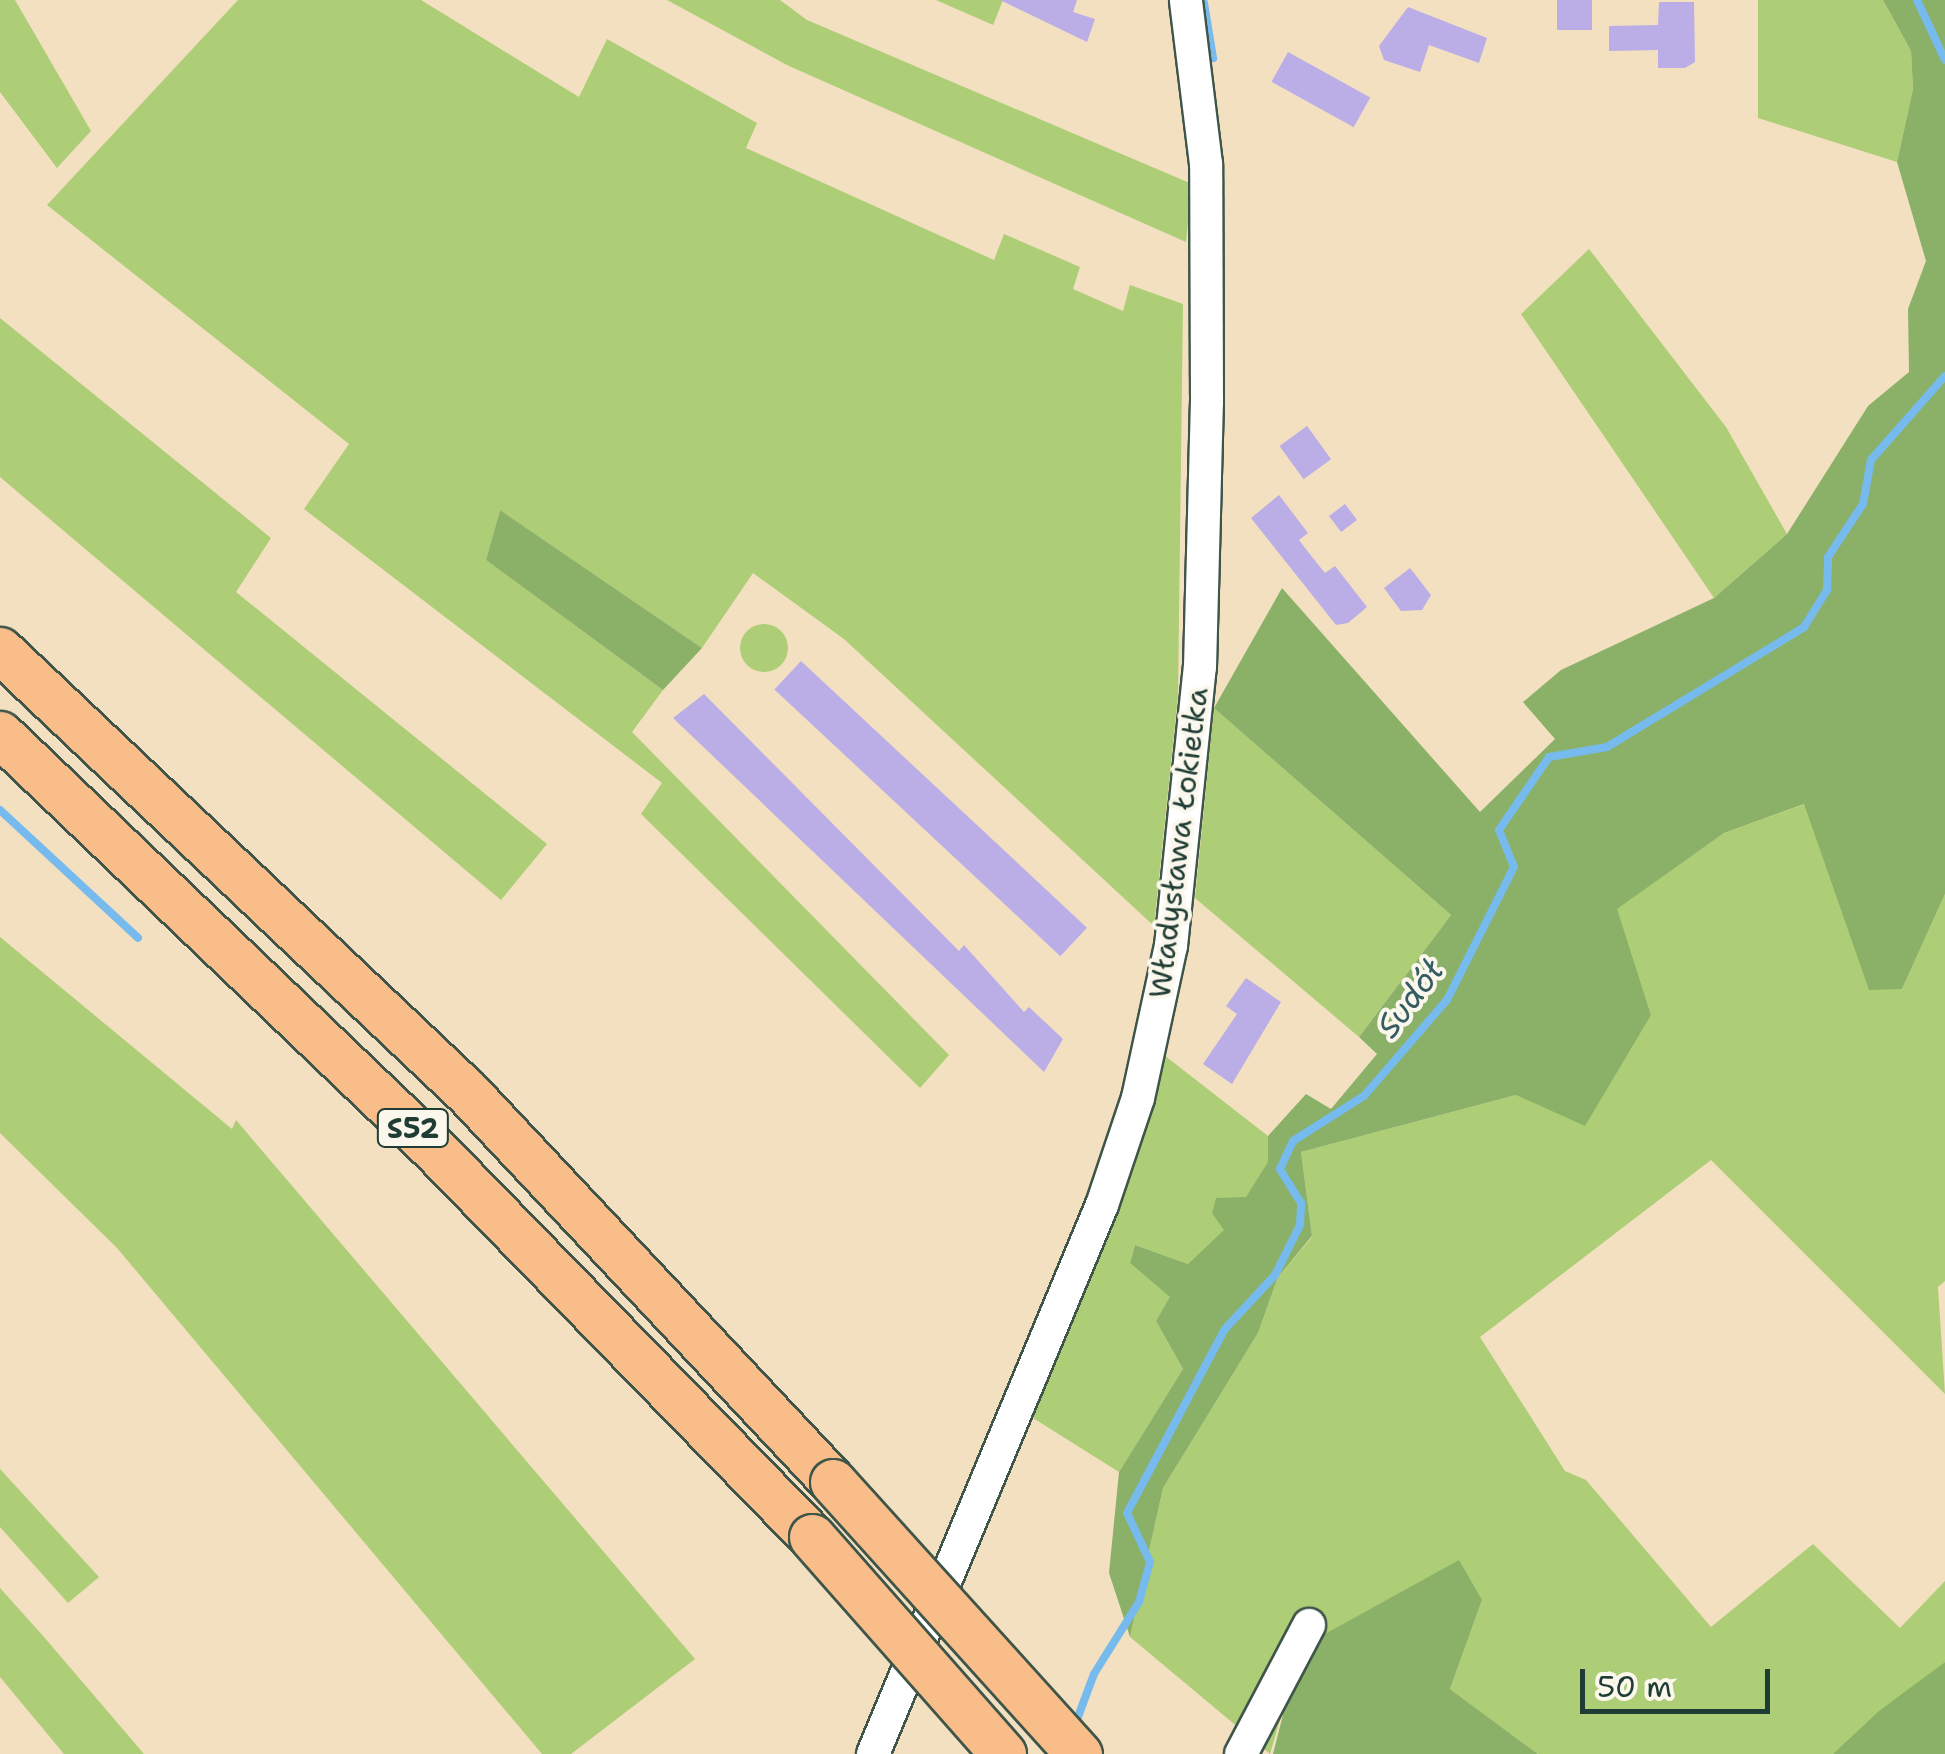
<!DOCTYPE html>
<html>
<head>
<meta charset="utf-8">
<style>
	body { margin:0 }
	#map { position:relative; width:1945px; height:1754px; overflow:hidden; background:#f2e0c1; font-family:"Shantell Sans",sans-serif }
	div>[style] { position:absolute }
	.green>* { inset:0; background:#adce76 }
	.round { border-radius:50% }
	.forest>* { inset:0; background:#8ab167 }
	.stream>* { height:8px; margin:-4px; padding:0 4px; transform-origin:4px; border-radius:4px; background:#77baed }
	.building>* { inset:0; background:#bbaee7; transform-origin:0 0 }
	.roads { filter:drop-shadow(2px 0 #3f5549) drop-shadow(-2px 0 #3f5549) drop-shadow(0 2px #3f5549) drop-shadow(0 -2px #3f5549) }
	.minor>* { height:32px; margin:-16px; padding:0 16px; transform-origin:16px; border-radius:16px; background:#fff }
	.highway>* { height:45px; margin:-22.5px; padding:0 22.5px; transform-origin:22.5px; border-radius:22.5px; background:#f8bd89 }
	.bridges { filter:drop-shadow(2px 0 #3f5549) drop-shadow(-2px 0 #3f5549) drop-shadow(0 2px #3f5549) drop-shadow(0 -2px #3f5549) }
	.highway-bridge>* { height:45px; margin:-22.5px; padding:0 22.5px; transform-origin:22.5px; border-radius:22.5px; background:#f8bd89 }
	span { translate:-50% -50%; white-space:nowrap; text-align:center; line-height:1.15; -webkit-text-stroke:8px #fbf7ec; paint-order:stroke }
	.shield-label span { padding:2px 8px; background:#fbf7ec; border:2px solid; border-radius:8px; -webkit-text-stroke-width:0 }
	.shield-label { font-size:28px; color:#1f3d34; font-weight:700 }
	.street-label { font-size:30px; color:#1f3d34 }
	.water-label { font-size:32px; color:#355c62; font-style:italic }
	.scale { position:absolute; left:1580px; top:1669px; width:190px; height:45px; box-sizing:border-box; border:5px solid #1f3d34; border-top:0; padding-left:12px; font-size:30px; line-height:35px; white-space:nowrap; color:#1f3d34; -webkit-text-stroke:8px #fbf7ec; paint-order:stroke }
</style>
</head>
<body>
<div id="map">
	<div class="green">
		<div style="clip-path:polygon(0 0,15px 0,91px 131px,57px 168px,0 92px)"></div>
		<div style="clip-path:polygon(238px 0,421px 0,579px 97px,607px 39px,757px 123px,746px 148px,994px 260px,1004px 234px,1080px 267px,1073px 289px,1123px 311px,1130px 285px,1183px 304px,1178px 696px,1154px 926px,844px 639px,753px 573px,702px 648px,500px 510px,486px 560px,663px 690px,632px 732px,949px 1055px,920px 1088px,641px 814px,662px 783px,304px 509px,349px 444px,47px 205px)"></div>
		<div style="clip-path:polygon(667px 0,780px 0,807px 20px,1192px 184px,1186px 242px,789px 66px)"></div>
		<div style="clip-path:polygon(936px 0,1003px 0,993px 25px)"></div>
		<div style="clip-path:polygon(1758px 0,1883px 0,1911px 51px,1913px 89px,1897px 162px,1758px 118px)"></div>
		<div style="clip-path:polygon(1589px 249px,1726px 427px,1787px 534px,1714px 598px,1521px 314px)"></div>
		<div style="clip-path:polygon(0 318px,271px 538px,236px 592px,547px 844px,501px 900px,0 477px)"></div>
		<div class="round" style="left:740px;top:624px;width:48px;height:48px"></div>
		<div style="clip-path:polygon(1214px 708px,1451px 915px,1359px 1037px,1195px 898px)"></div>
		<div style="clip-path:polygon(1805px 804px,1902px 989px,1945px 894px,1945px 1281px,1938px 1287px,1945px 1394px,1711px 1160px,1480px 1337px,1565px 1471px,1586px 1480px,1711px 1627px,1813px 1544px,1900px 1628px,1945px 1581px,1945px 1662px,1833px 1754px,1538px 1754px,1450px 1689px,1482px 1600px,1291px 1683px,1270px 1754px,1130px 1637px,1163px 1488px,1258px 1333px,1278px 1277px,1312px 1237px,1301px 1152px,1516px 1095px,1651px 1015px,1616px 909px,1724px 833px)"></div>
		<div style="clip-path:polygon(0 937px,232px 1129px,236px 1120px,695px 1659px,571px 1754px,542px 1754px,117px 1248px,0 1133px)"></div>
		<div style="clip-path:polygon(1164px 1055px,1268px 1136px,1269px 1162px,1225px 1230px,1188px 1264px,1135px 1245px,1130px 1263px,1171px 1297px,1156px 1321px,1183px 1369px,1119px 1472px,1033px 1418px)"></div>
		<div style="clip-path:polygon(0 1469px,99px 1577px,68px 1603px,0 1527px)"></div>
		<div style="clip-path:polygon(0 1588px,44px 1637px,144px 1754px,64px 1754px,0 1677px)"></div>
	</div>
	<div class="forest">
		<div style="clip-path:polygon(1883px 0,1945px 0,1945px 894px,1902px 989px,1869px 990px,1804px 804px,1724px 833px,1617px 909px,1651px 1015px,1585px 1126px,1516px 1095px,1301px 1152px,1312px 1236px,1278px 1277px,1258px 1333px,1163px 1488px,1130px 1637px,1109px 1573px,1119px 1472px,1183px 1369px,1156px 1321px,1170px 1297px,1130px 1263px,1135px 1245px,1188px 1264px,1224px 1230px,1212px 1213px,1216px 1198px,1246px 1197px,1268px 1162px,1268px 1136px,1306px 1094px,1331px 1109px,1377px 1054px,1359px 1037px,1451px 915px,1214px 708px,1282px 588px,1480px 812px,1555px 739px,1523px 702px,1561px 670px,1714px 598px,1787px 534px,1868px 406px,1909px 372px,1908px 309px,1926px 261px,1897px 162px,1913px 89px,1911px 51px)"></div>
		<div style="clip-path:polygon(500px 510px,702px 648px,663px 690px,486px 560px)"></div>
		<div style="clip-path:polygon(1459px 1560px,1482px 1600px,1450px 1689px,1538px 1754px,1273px 1754px,1291px 1683px,1325px 1634px)"></div>
		<div style="clip-path:polygon(1945px 1662px,1945px 1754px,1833px 1754px,1879px 1711px)"></div>
	</div>
	<div class="stream">
		<div style="left:1917px;top:0;width:66px;rotate:65deg"></div>
		<div style="left:1204px;top:3px;width:56px;rotate:80.7deg"></div>
		<div style="left:0;top:810px;width:188px;rotate:42.8deg"></div>
		<div style="left:1075px;top:1725px;width:54px;rotate:-69.6deg"></div>
		<div style="left:1094px;top:1674px;width:85px;rotate:-58deg"></div>
		<div style="left:1139px;top:1602px;width:41px;rotate:-74.6deg"></div>
		<div style="left:1150px;top:1562px;width:54px;rotate:-115.1deg"></div>
		<div style="left:1127px;top:1513px;width:208px;rotate:-62deg"></div>
		<div style="left:1225px;top:1329px;width:74px;rotate:-47.2deg"></div>
		<div style="left:1275px;top:1275px;width:56px;rotate:-63.4deg"></div>
		<div style="left:1300px;top:1225px;width:22px;rotate:-87deg"></div>
		<div style="left:1301px;top:1203px;width:40px;rotate:-122deg"></div>
		<div style="left:1280px;top:1169px;width:31px;rotate:-65deg"></div>
		<div style="left:1293px;top:1141px;width:84px;rotate:-32.4deg"></div>
		<div style="left:1364px;top:1096px;width:127px;rotate:-49.2deg"></div>
		<div style="left:1447px;top:1000px;width:149px;rotate:-63.3deg"></div>
		<div style="left:1514px;top:867px;width:40px;rotate:-112deg"></div>
		<div style="left:1499px;top:830px;width:88px;rotate:-55.6deg"></div>
		<div style="left:1549px;top:757px;width:59px;rotate:-9.8deg"></div>
		<div style="left:1607px;top:747px;width:231px;rotate:-31.3deg"></div>
		<div style="left:1804px;top:627px;width:44px;rotate:-58.1deg"></div>
		<div style="left:1827px;top:590px;width:33px;rotate:-88deg"></div>
		<div style="left:1828px;top:557px;width:64px;rotate:-56.6deg"></div>
		<div style="left:1863px;top:504px;width:45px;rotate:-79.7deg"></div>
		<div style="left:1871px;top:460px;width:112px;rotate:-48.6deg"></div>
	</div>
	<div class="building">
		<div style="clip-path:polygon(1000px 0,1077px 0,1073px 12px,1095px 19px,1087px 42px)"></div>
		<div style="left:1557px;top:0;width:35px;height:30px"></div>
		<div style="clip-path:polygon(1659px 2px,1694px 2px,1695px 62px,1685px 68px,1658px 68px,1658px 50px,1609px 51px,1609px 26px,1658px 25px)"></div>
		<div style="clip-path:polygon(1408px 7px,1487px 38px,1479px 63px,1429px 45px,1420px 72px,1384px 60px,1379px 46px)"></div>
		<div style="left:1288px;top:52px;width:94px;height:34px;rotate:29deg"></div>
		<div style="left:1307px;top:426px;width:41px;height:34px;rotate:54deg"></div>
		<div style="clip-path:polygon(1279px 495px,1308px 533px,1299px 540px,1312px 557px,1325px 573px,1335px 566px,1367px 607px,1348px 623px,1336px 625px,1251px 518px)"></div>
		<div style="left:1345px;top:504px;width:20px;height:20px;rotate:53deg"></div>
		<div style="clip-path:polygon(1410px 568px,1431px 595px,1422px 610px,1401px 611px,1384px 588px)"></div>
		<div style="left:801px;top:661px;width:391px;height:39px;rotate:43deg"></div>
		<div style="clip-path:polygon(704px 694px,959px 951px,964px 945px,1024px 1012px,1029px 1007px,1063px 1039px,1044px 1072px,673px 718px)"></div>
		<div style="clip-path:polygon(1246px 978px,1281px 1002px,1232px 1084px,1203px 1064px,1237px 1014px,1226px 1006px)"></div>
	</div>
	<div class="roads">
		<div class="minor">
			<div style="left:873px;top:1754px;width:595px;rotate:-67.36deg"></div>
			<div style="left:1102px;top:1205px;width:113px;rotate:-71.4deg"></div>
			<div style="left:1138px;top:1098px;width:156px;rotate:-77.8deg"></div>
			<div style="left:1171px;top:946px;width:281px;rotate:-84.1deg"></div>
			<div style="left:1200px;top:667px;width:265px;rotate:-88.5deg"></div>
			<div style="left:1207px;top:402px;width:238px;rotate:-90.2deg"></div>
			<div style="left:1206px;top:164px;width:165px;rotate:-97deg"></div>
			<div style="left:1241px;top:1754px;width:146px;rotate:-62.2deg"></div>
		</div>
		<div class="highway">
			<div style="left:0;top:650px;width:644px;rotate:43.43deg"></div>
			<div style="left:468px;top:1093px;width:533px;rotate:46.82deg"></div>
			<div style="left:0;top:734px;width:600px;rotate:43.72deg"></div>
			<div style="left:434px;top:1149px;width:542px;rotate:45.75deg"></div>
		</div>
	</div>
	<div class="bridges">
		<div class="highway-bridge">
			<div style="left:833px;top:1482px;width:367px;rotate:47.9deg"></div>
			<div style="left:812px;top:1537px;width:289px;rotate:48.6deg"></div>
		</div>
	</div>
	<div class="shield-label">
		<span style="left:413px;top:1128px">S52</span>
	</div>
	<div class="street-label">
		<span style="left:1179px;top:843px;rotate:-83deg">Władysława Łokietka</span>
	</div>
	<div class="water-label">
		<span style="left:1410px;top:999px;rotate:-53deg">Sudół</span>
	</div>
	<div class="scale">50 m</div>
</div>
</body>
</html>
